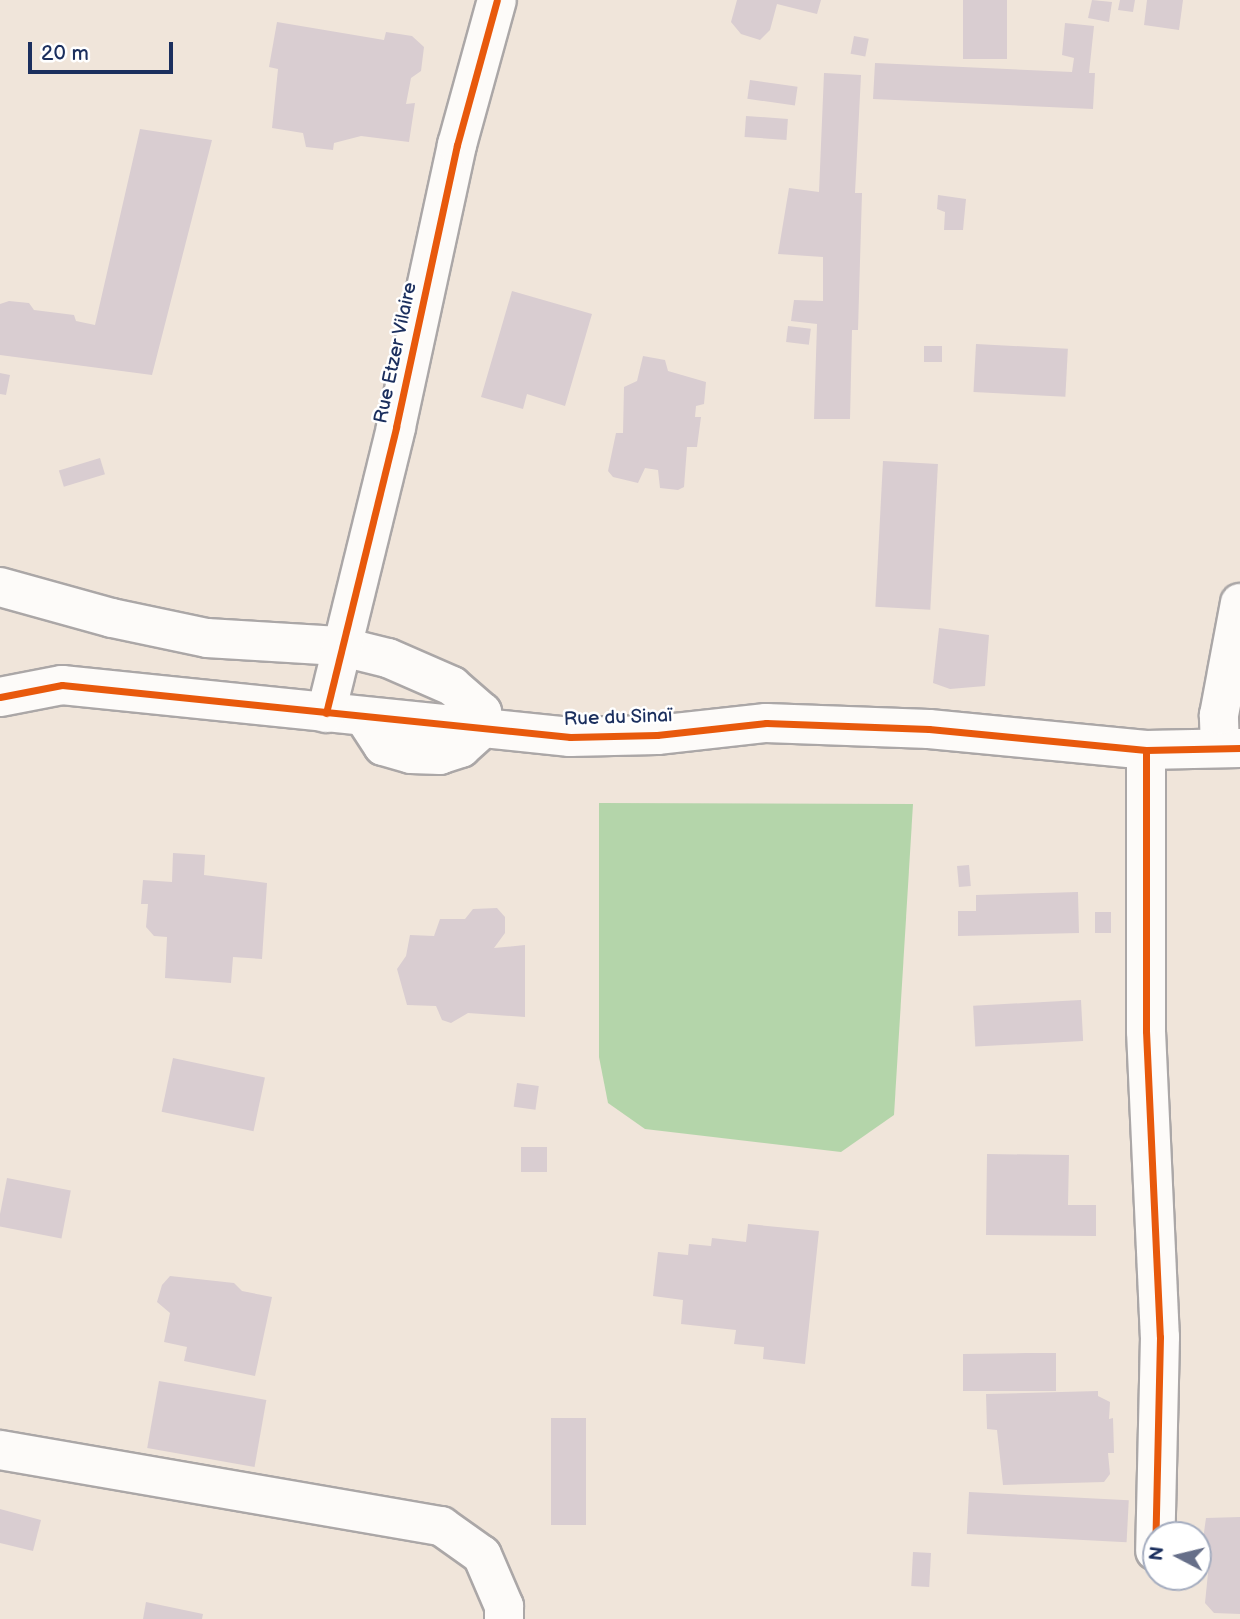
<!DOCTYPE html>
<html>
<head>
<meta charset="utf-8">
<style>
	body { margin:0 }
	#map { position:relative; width:1240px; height:1619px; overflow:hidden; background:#f0e5da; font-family:"Balsamiq Sans",sans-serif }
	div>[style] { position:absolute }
	.green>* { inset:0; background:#b4d5aa }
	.building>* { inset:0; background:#d9cdd1; transform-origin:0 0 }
	.roads { filter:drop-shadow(2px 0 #aba7a7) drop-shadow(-2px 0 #aba7a7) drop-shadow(0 2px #aba7a7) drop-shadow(0 -2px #aba7a7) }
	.minor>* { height:38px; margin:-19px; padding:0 19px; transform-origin:19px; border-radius:19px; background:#fdfbf9 }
	.cycleway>* { height:7px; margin:-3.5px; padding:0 3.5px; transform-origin:3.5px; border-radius:3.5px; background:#e8590c }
	span { translate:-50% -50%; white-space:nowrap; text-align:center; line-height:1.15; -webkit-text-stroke:5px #fff; paint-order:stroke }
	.street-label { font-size:19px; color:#1b2f5e }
	.north { position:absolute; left:1142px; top:1521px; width:70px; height:70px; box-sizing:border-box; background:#fff; border:2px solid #a4acbf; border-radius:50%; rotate:277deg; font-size:19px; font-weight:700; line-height:28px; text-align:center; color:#1b2f5e }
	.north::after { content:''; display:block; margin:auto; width:24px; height:32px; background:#666f89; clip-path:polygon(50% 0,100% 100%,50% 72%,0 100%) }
	.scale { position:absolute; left:28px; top:42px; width:145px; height:32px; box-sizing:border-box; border:4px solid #1b2f5e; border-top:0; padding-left:9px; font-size:21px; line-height:24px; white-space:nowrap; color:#1b2f5e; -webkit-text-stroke:5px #fff; paint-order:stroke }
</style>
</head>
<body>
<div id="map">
	<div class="green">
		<div style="clip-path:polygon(599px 803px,913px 804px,894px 1115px,841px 1152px,645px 1129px,608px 1103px,599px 1057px)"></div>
	</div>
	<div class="building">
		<div style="clip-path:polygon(737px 0,821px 0,817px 14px,777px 4px,770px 30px,760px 40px,741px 34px,731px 22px)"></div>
		<div style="left:963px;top:0;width:44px;height:59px"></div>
		<div style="clip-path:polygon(1092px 0,1112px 2px,1109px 22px,1088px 18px)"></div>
		<div style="clip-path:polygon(1120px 0,1135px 0,1133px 12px,1118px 10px)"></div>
		<div style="clip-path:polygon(1147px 0,1183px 0,1179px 30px,1144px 25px)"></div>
		<div style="clip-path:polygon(277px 22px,384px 40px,386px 32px,412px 36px,424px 47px,421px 71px,411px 78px,406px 104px,415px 103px,409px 142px,361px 136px,334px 143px,333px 150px,306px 147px,303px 133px,272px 128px,278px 69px,269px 67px)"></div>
		<div style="clip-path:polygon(1065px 23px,1094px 26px,1089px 73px,1095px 73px,1093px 109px,873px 99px,875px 63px,1072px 72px,1074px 58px,1062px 55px)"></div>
		<div style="left:854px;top:36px;width:15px;height:18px;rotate:11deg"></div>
		<div style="clip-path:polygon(824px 73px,861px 75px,855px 193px,862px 193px,858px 330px,852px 330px,850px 419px,814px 419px,817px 324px,791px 321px,794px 300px,823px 301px,823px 257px,778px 254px,789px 188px,819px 192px)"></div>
		<div style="left:750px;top:80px;width:48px;height:19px;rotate:8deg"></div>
		<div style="left:746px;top:116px;width:42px;height:21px;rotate:4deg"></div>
		<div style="clip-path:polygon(140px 129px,212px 140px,152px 375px,0 355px,0 304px,9px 301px,29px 303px,34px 310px,74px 315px,76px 321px,95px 325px)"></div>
		<div style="clip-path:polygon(938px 195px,966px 199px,963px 230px,944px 230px,945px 212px,937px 209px)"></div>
		<div style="clip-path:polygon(512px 291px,592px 314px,565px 406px,527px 394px,523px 409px,481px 397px)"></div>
		<div style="left:788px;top:326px;width:23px;height:16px;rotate:7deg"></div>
		<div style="left:976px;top:344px;width:92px;height:48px;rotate:3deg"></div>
		<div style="left:924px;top:346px;width:18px;height:16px"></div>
		<div style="clip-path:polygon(643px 356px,665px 360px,668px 371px,706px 382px,704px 404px,696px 406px,695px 417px,701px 417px,697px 447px,687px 447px,684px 487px,678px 490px,660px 488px,658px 470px,645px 468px,638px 483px,613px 477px,608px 471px,616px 433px,623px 433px,624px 387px,637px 381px)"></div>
		<div style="clip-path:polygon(0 373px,10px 375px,6px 395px,0 394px)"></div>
		<div style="left:100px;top:458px;width:17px;height:43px;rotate:73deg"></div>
		<div style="left:883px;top:461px;width:55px;height:146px;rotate:3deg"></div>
		<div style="clip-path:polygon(939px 628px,989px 635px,985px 686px,950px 689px,933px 683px)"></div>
		<div style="clip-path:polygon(173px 853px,205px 855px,204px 875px,267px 883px,262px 959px,233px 957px,231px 983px,165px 978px,167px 937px,154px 936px,146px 927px,148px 904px,141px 904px,143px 880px,172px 882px)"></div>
		<div style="left:969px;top:865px;width:21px;height:12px;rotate:85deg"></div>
		<div style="clip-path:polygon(1078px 892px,1079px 933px,958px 936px,958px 911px,976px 911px,976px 895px)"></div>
		<div style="clip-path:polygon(497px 908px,505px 917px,505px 933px,494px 948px,525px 945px,525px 1017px,468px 1013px,451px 1023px,442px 1020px,436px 1006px,407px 1005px,397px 969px,406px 956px,410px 935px,434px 936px,440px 919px,465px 919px,473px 909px)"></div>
		<div style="left:1095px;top:912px;width:16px;height:21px"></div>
		<div style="left:1081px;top:1000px;width:41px;height:108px;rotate:87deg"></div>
		<div style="left:173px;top:1058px;width:94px;height:55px;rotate:12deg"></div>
		<div style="left:517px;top:1083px;width:22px;height:24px;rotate:8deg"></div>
		<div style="left:521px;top:1147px;width:26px;height:25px"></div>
		<div style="clip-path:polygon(987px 1154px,1069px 1155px,1068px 1205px,1096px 1205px,1096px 1236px,986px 1235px)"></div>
		<div style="left:7px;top:1178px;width:65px;height:49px;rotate:11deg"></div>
		<div style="clip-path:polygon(748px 1224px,819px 1231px,805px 1364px,763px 1359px,764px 1347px,734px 1344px,736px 1330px,681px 1324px,683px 1300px,653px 1296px,658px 1252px,688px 1255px,689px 1244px,711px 1246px,712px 1238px,746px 1242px)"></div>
		<div style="clip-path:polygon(170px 1276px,234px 1283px,242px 1291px,272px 1297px,255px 1376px,184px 1361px,187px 1347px,164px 1342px,170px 1313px,157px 1302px,162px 1285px)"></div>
		<div style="clip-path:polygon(1026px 1353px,1056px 1353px,1056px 1391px,963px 1391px,963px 1354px)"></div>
		<div style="left:159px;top:1381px;width:109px;height:68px;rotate:10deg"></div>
		<div style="clip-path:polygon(1098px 1391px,1098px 1396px,1110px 1402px,1109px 1419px,1113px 1418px,1114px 1453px,1108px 1453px,1110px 1474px,1104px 1482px,1003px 1485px,997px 1430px,987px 1429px,986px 1394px)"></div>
		<div style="left:551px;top:1418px;width:35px;height:107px"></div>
		<div style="left:969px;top:1492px;width:160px;height:42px;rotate:3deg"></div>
		<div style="clip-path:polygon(0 1509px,41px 1520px,33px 1551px,0 1543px)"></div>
		<div style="clip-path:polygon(1240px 1517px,1240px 1614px,1214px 1613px,1205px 1603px,1210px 1553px,1201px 1554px,1206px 1518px)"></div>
		<div style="left:913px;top:1552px;width:18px;height:34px;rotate:3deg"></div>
		<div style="clip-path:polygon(146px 1602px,203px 1614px,202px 1619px,143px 1619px)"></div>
	</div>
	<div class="roads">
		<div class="minor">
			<div style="left:0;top:587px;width:116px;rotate:15.5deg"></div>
			<div style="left:112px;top:618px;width:97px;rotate:11.9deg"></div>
			<div style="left:207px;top:638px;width:132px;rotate:3.5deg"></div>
			<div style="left:339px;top:646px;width:50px;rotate:13.8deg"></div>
			<div style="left:388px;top:658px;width:70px;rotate:23.6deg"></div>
			<div style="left:452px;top:686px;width:40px;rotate:41deg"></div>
			<div style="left:482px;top:712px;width:17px;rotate:90deg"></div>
			<div style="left:482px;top:729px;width:28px;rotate:138deg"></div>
			<div style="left:461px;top:748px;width:22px;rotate:162deg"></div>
			<div style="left:440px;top:755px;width:29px;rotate:-178deg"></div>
			<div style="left:411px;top:754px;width:29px;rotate:-164deg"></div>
			<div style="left:383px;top:746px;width:33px;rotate:-123deg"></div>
			<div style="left:0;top:697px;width:63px;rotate:-11deg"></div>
			<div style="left:62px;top:685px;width:511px;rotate:5.84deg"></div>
			<div style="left:570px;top:737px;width:87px;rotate:-1.3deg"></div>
			<div style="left:657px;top:735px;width:110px;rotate:-6.3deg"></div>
			<div style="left:766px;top:723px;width:163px;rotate:2.1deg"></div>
			<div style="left:929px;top:729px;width:218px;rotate:5.5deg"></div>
			<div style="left:1146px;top:750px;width:94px;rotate:-1.2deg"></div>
			<div style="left:326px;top:713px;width:294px;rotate:-76.2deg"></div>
			<div style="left:396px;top:427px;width:289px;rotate:-77.8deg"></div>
			<div style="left:457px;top:145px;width:150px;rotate:-74.6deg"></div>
			<div style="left:1220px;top:748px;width:33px;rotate:-92deg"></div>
			<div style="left:1219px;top:715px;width:114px;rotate:-79.4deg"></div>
			<div style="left:1146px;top:750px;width:281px;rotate:90deg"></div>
			<div style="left:1146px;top:1031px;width:306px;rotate:87.4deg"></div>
			<div style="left:1160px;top:1337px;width:214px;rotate:91.3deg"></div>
			<div style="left:0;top:1450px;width:448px;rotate:9.8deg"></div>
			<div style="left:441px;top:1526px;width:50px;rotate:35.3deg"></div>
			<div style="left:482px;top:1555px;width:56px;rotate:66.7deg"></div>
			<div style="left:504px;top:1606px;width:13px;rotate:90deg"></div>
		</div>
	</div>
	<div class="cycleway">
		<div style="left:0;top:697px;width:63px;rotate:-11deg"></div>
		<div style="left:62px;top:685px;width:511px;rotate:5.84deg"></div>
		<div style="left:570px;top:737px;width:87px;rotate:-1.3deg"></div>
		<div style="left:657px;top:735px;width:110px;rotate:-6.3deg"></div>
		<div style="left:766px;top:723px;width:163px;rotate:2.1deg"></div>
		<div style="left:929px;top:729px;width:218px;rotate:5.5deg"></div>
		<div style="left:1146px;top:750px;width:94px;rotate:-1.2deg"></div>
		<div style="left:326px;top:713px;width:294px;rotate:-76.2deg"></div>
		<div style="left:396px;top:427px;width:289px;rotate:-77.8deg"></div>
		<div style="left:457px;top:145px;width:150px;rotate:-74.6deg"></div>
		<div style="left:1146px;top:750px;width:281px;rotate:90deg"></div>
		<div style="left:1146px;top:1031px;width:306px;rotate:87.4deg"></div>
		<div style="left:1160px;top:1337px;width:214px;rotate:91.3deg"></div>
	</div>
	<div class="street-label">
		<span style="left:396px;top:353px;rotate:-78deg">Rue Etzer Vilaire</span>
		<span style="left:618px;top:718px;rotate:-2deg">Rue du Sinaï</span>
	</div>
	<div class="north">N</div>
	<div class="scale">20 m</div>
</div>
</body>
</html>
